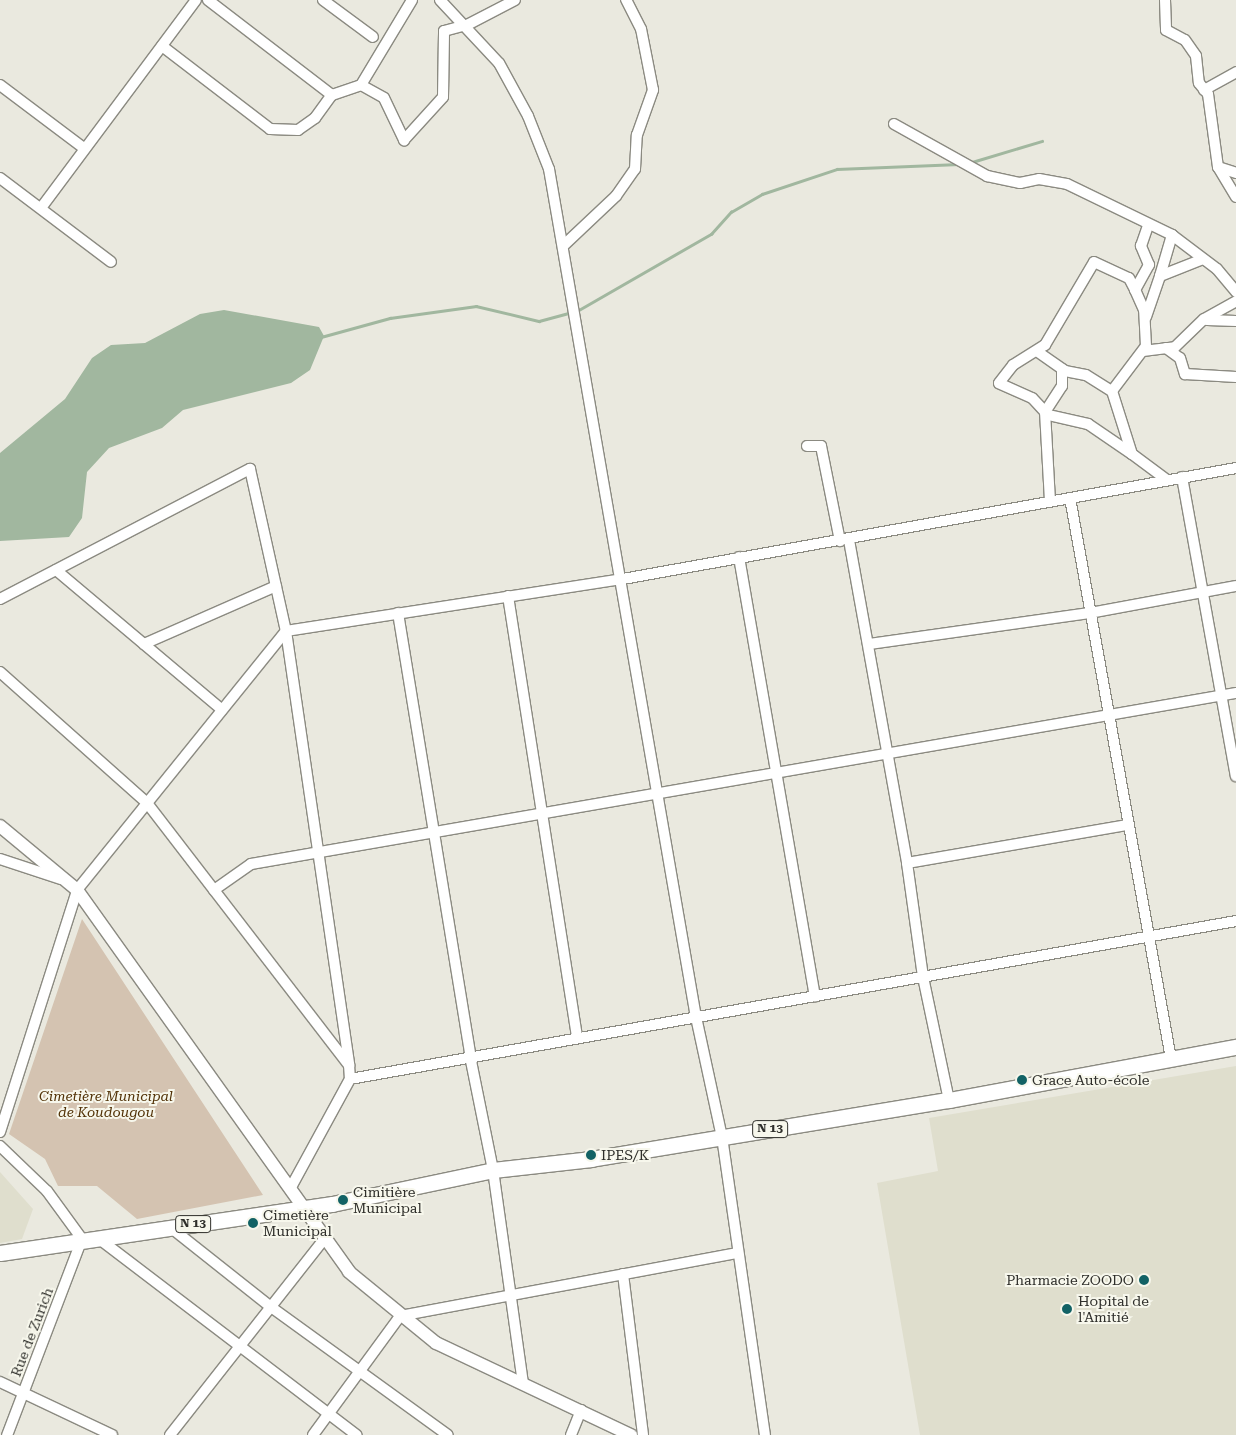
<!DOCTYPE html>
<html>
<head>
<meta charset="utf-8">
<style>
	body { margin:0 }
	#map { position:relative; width:1236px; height:1435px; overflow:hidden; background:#eae9df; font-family:"Roboto Serif",serif }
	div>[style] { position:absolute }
	.built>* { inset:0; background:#dfdecd }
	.green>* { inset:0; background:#d4c3b1 }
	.water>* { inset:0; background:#a1b79f }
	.stream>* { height:2.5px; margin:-1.25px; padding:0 1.25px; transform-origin:1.25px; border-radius:1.25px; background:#a1b79f }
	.roads { filter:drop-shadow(1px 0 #8b8a81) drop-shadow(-1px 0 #8b8a81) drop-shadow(0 1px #8b8a81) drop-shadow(0 -1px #8b8a81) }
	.minor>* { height:10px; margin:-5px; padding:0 5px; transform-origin:5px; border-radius:5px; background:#fff }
	.tertiary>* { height:12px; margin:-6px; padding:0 6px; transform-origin:6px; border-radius:6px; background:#fff }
	.primary>* { height:15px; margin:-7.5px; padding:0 7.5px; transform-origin:7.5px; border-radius:7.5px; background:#fff }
	.dots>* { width:14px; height:14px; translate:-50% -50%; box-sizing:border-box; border:2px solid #f7f7ec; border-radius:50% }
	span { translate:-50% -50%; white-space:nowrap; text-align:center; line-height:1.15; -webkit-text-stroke:4px #f7f7ec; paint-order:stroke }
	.shield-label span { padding:1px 4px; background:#f7f7ec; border:1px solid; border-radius:4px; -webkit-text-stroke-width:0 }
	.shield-label { font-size:12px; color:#2f2f2b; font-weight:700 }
	.poi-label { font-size:14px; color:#2f2f2b }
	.left { translate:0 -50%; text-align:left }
	.right { translate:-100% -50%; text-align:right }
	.park-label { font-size:14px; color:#523207; font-style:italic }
	.street-label { font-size:14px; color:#2f2f2b }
</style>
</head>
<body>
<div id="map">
	<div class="built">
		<div style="clip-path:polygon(1236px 1066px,1236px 1435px,920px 1435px,877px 1183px,938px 1171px,929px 1118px)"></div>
		<div style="clip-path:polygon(0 1172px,33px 1209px,22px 1239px,0 1243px)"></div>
	</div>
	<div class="green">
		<div style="clip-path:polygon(82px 919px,263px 1195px,137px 1219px,97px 1186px,58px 1186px,45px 1159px,9px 1134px)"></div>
	</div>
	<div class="water">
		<div style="clip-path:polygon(224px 310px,319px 327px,324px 336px,310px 370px,291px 383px,183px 410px,162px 428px,109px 448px,87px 472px,82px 518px,69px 537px,0 541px,0 453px,65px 399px,92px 358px,111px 345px,145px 343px,200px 314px)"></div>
	</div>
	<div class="stream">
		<div style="left:972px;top:162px;width:73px;rotate:-16.7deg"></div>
		<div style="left:577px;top:311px;width:155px;rotate:-29.9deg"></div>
		<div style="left:711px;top:234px;width:30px;rotate:-48deg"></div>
		<div style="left:731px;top:212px;width:36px;rotate:-30deg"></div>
		<div style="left:762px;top:194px;width:79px;rotate:-18.4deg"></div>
		<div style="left:837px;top:169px;width:122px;rotate:-2.3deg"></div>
		<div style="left:321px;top:337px;width:72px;rotate:-15.4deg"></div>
		<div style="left:390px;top:318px;width:87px;rotate:-7.9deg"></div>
		<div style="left:476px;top:306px;width:65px;rotate:13.4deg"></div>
		<div style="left:539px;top:321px;width:34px;rotate:-15deg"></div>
	</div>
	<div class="roads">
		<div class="minor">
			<div style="left:208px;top:0;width:156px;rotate:37.5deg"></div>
			<div style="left:323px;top:0;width:62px;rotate:36.5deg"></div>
			<div style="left:440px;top:0;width:86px;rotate:46.9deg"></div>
			<div style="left:499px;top:63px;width:60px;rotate:61.3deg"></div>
			<div style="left:528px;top:116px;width:57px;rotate:68.4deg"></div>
			<div style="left:549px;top:169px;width:861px;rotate:80.17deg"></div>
			<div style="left:696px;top:1017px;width:123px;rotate:77.8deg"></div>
			<div style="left:722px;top:1137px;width:301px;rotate:81.8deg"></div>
			<div style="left:1165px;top:0;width:30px;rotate:88deg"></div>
			<div style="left:1166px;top:30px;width:21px;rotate:28deg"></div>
			<div style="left:1185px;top:40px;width:19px;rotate:55deg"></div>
			<div style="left:1196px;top:56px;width:27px;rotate:84deg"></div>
			<div style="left:1199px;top:83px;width:14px;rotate:51deg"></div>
			<div style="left:1208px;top:94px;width:74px;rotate:82.2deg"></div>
			<div style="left:1218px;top:167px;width:35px;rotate:59deg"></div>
			<div style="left:162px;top:46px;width:136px;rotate:37.5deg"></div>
			<div style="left:270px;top:129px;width:28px;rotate:2deg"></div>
			<div style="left:298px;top:130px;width:21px;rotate:-35deg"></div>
			<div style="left:315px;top:118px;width:29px;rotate:-54deg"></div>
			<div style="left:332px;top:95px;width:31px;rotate:-19deg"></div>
			<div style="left:361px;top:85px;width:99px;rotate:-59deg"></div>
			<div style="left:0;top:85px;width:106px;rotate:37deg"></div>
			<div style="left:361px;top:85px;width:26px;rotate:29deg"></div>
			<div style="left:384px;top:98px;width:47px;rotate:64.5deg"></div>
			<div style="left:404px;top:140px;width:58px;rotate:-47.8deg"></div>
			<div style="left:443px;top:97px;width:66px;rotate:-89.1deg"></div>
			<div style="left:444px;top:31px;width:24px;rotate:-15deg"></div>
			<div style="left:467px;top:25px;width:54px;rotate:-27.5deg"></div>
			<div style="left:1204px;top:90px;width:37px;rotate:-29deg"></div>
			<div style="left:894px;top:124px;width:107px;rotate:29.2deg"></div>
			<div style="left:987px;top:176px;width:34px;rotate:12deg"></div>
			<div style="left:1020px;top:183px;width:19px;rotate:-12deg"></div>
			<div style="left:1039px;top:179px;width:28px;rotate:10deg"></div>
			<div style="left:1067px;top:184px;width:117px;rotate:25.9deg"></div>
			<div style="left:1172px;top:235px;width:56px;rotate:37.1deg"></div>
			<div style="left:1217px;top:269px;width:30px;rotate:50deg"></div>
			<div style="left:1218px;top:167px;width:19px;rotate:18deg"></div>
			<div style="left:0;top:178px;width:139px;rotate:37.1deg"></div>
			<div style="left:41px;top:208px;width:259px;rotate:-53.3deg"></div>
			<div style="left:563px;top:246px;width:73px;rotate:-43.3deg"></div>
			<div style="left:616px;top:196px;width:33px;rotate:-55deg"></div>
			<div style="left:635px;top:169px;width:34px;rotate:-87deg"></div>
			<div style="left:637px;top:135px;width:48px;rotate:-70.4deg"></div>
			<div style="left:653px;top:90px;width:62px;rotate:-101.1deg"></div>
			<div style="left:641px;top:29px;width:33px;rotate:-117deg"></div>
			<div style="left:1160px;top:276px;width:43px;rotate:-73.7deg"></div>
			<div style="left:1146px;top:317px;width:43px;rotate:-71.1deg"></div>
			<div style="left:1160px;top:276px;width:46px;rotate:-21.6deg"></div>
			<div style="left:1207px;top:320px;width:29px;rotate:2deg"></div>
			<div style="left:1166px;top:348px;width:17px;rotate:36deg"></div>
			<div style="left:1180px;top:358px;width:17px;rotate:73deg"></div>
			<div style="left:1185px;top:374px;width:51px;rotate:3.4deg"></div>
			<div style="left:1143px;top:351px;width:32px;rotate:-7deg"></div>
			<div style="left:1175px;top:347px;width:40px;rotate:-44deg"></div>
			<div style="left:1204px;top:319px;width:37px;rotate:-29deg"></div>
			<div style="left:1038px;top:352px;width:33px;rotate:35deg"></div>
			<div style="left:1065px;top:371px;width:21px;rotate:11deg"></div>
			<div style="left:1086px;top:375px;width:31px;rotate:32deg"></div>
			<div style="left:1112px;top:391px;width:66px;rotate:72.4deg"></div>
			<div style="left:1132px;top:454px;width:44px;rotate:36.6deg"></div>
			<div style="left:1112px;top:391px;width:56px;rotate:-52.9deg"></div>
			<div style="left:1146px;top:346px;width:36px;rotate:-93deg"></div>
			<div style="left:1144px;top:310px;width:22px;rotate:-114deg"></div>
			<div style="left:1135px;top:290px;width:29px;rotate:-61deg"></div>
			<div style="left:1149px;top:265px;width:21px;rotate:-113deg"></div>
			<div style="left:1141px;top:246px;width:21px;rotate:-71deg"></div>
			<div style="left:807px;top:446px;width:14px"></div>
			<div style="left:821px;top:446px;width:97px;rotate:78.7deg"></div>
			<div style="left:1132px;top:454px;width:53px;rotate:-145.7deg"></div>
			<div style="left:1088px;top:424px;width:41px;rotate:-167.3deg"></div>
			<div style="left:1048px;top:415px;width:23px;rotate:-133deg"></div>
			<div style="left:1032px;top:398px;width:36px;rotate:-156deg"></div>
			<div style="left:999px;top:383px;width:23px;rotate:-52deg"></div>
			<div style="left:1013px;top:365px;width:38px;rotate:-32deg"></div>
			<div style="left:1045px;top:345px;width:96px;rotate:-59.4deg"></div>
			<div style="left:1094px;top:262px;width:38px;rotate:25deg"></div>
			<div style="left:1129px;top:278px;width:13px;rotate:63deg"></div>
			<div style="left:1182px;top:477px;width:304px;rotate:79.8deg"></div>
			<div style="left:1070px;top:498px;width:570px;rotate:79.79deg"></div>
			<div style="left:1050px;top:501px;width:89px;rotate:-93.2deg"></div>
			<div style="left:1045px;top:412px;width:31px;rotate:-57deg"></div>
			<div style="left:1062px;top:386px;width:17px;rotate:-90deg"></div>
			<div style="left:849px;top:540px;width:328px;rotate:79.8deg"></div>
			<div style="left:907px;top:863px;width:115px;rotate:82deg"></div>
			<div style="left:923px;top:977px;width:126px;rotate:78.1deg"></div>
			<div style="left:739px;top:557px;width:446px;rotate:80.2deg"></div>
			<div style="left:56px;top:570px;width:217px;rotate:40.1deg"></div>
			<div style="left:508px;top:596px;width:447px;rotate:81.1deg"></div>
			<div style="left:0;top:599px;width:282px;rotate:-27.5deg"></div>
			<div style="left:250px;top:469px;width:166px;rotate:77.5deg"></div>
			<div style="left:286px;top:631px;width:439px;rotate:81.7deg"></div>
			<div style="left:349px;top:1065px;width:14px;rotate:86deg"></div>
			<div style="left:350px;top:1079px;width:125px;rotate:118.6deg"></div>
			<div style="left:398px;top:613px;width:454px;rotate:80.7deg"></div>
			<div style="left:471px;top:1061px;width:111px;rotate:78.6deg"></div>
			<div style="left:493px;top:1170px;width:216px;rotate:82deg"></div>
			<div style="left:144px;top:644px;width:144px;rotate:-23.7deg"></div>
			<div style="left:869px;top:644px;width:223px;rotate:-8deg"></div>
			<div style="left:1090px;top:613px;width:148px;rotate:-10.5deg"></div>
			<div style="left:0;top:672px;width:197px;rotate:41.7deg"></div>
			<div style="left:147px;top:803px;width:331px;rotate:52.4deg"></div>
			<div style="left:0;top:859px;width:64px;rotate:18.2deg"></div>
			<div style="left:907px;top:863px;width:224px;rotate:-9.8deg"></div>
			<div style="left:214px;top:890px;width:45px;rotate:-35.1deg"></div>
			<div style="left:251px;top:864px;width:1000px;rotate:-9.85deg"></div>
			<div style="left:350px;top:1079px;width:900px;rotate:-10.11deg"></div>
			<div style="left:0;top:1132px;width:254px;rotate:-72.3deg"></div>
			<div style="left:77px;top:890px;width:333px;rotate:-51.1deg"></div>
			<div style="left:286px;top:631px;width:341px;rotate:-8.8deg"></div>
			<div style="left:623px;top:579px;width:623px;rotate:-10.26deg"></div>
			<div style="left:0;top:1146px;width:65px;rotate:43.8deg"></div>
			<div style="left:47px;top:1191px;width:59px;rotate:53.9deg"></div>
			<div style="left:82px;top:1239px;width:210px;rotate:110.9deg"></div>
			<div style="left:170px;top:1227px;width:129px;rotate:38.4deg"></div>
			<div style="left:271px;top:1307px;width:218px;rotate:35.9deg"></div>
			<div style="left:98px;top:1238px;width:325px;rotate:37.3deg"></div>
			<div style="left:623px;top:1274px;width:162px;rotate:82.9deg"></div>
			<div style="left:0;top:1382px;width:124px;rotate:25.3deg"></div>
			<div style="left:170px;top:1435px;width:251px;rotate:-51.8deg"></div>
			<div style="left:313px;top:1435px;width:147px;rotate:-53.8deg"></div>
			<div style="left:400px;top:1316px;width:344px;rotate:-10.6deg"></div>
			<div style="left:571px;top:1435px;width:27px;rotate:-68deg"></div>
		</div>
		<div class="tertiary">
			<div style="left:0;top:826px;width:100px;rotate:39.7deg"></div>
			<div style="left:77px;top:890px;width:469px;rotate:54.5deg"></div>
			<div style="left:349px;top:1272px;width:112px;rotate:39.2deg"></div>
			<div style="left:436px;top:1343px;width:216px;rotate:25.3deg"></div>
		</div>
		<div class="primary">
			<div style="left:0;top:1253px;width:336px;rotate:-8.4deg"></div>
			<div style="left:332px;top:1204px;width:165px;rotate:-11.9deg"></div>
			<div style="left:493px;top:1170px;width:99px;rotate:-6.4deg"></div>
			<div style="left:591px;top:1159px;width:363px;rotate:-9.4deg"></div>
			<div style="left:949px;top:1100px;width:292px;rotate:-10.5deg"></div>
		</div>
	</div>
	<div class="dots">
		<div style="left:1022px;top:1080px;background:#126265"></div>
		<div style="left:591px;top:1155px;background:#126265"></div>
		<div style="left:343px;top:1200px;background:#126265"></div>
		<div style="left:253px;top:1223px;background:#126265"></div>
		<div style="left:1144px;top:1280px;background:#126265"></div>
		<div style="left:1067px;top:1309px;background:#126265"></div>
	</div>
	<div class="shield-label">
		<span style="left:770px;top:1129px">N 13</span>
		<span style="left:193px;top:1224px">N 13</span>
	</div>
	<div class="poi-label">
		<span class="left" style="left:1032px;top:1080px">Grace Auto-école</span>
		<span class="left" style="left:601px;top:1155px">IPES/K</span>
		<span class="left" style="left:353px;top:1200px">Cimitière<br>Municipal</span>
		<span class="left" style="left:263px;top:1223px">Cimetière<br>Municipal</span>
		<span class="right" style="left:1134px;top:1280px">Pharmacie ZOODO</span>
		<span class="left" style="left:1078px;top:1309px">Hopital de<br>l'Amitié</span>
	</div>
	<div class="park-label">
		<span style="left:106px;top:1104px">Cimetière Municipal<br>de Koudougou</span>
	</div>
	<div class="street-label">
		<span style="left:32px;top:1332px;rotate:-69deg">Rue de Zurich</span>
	</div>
</div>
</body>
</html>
